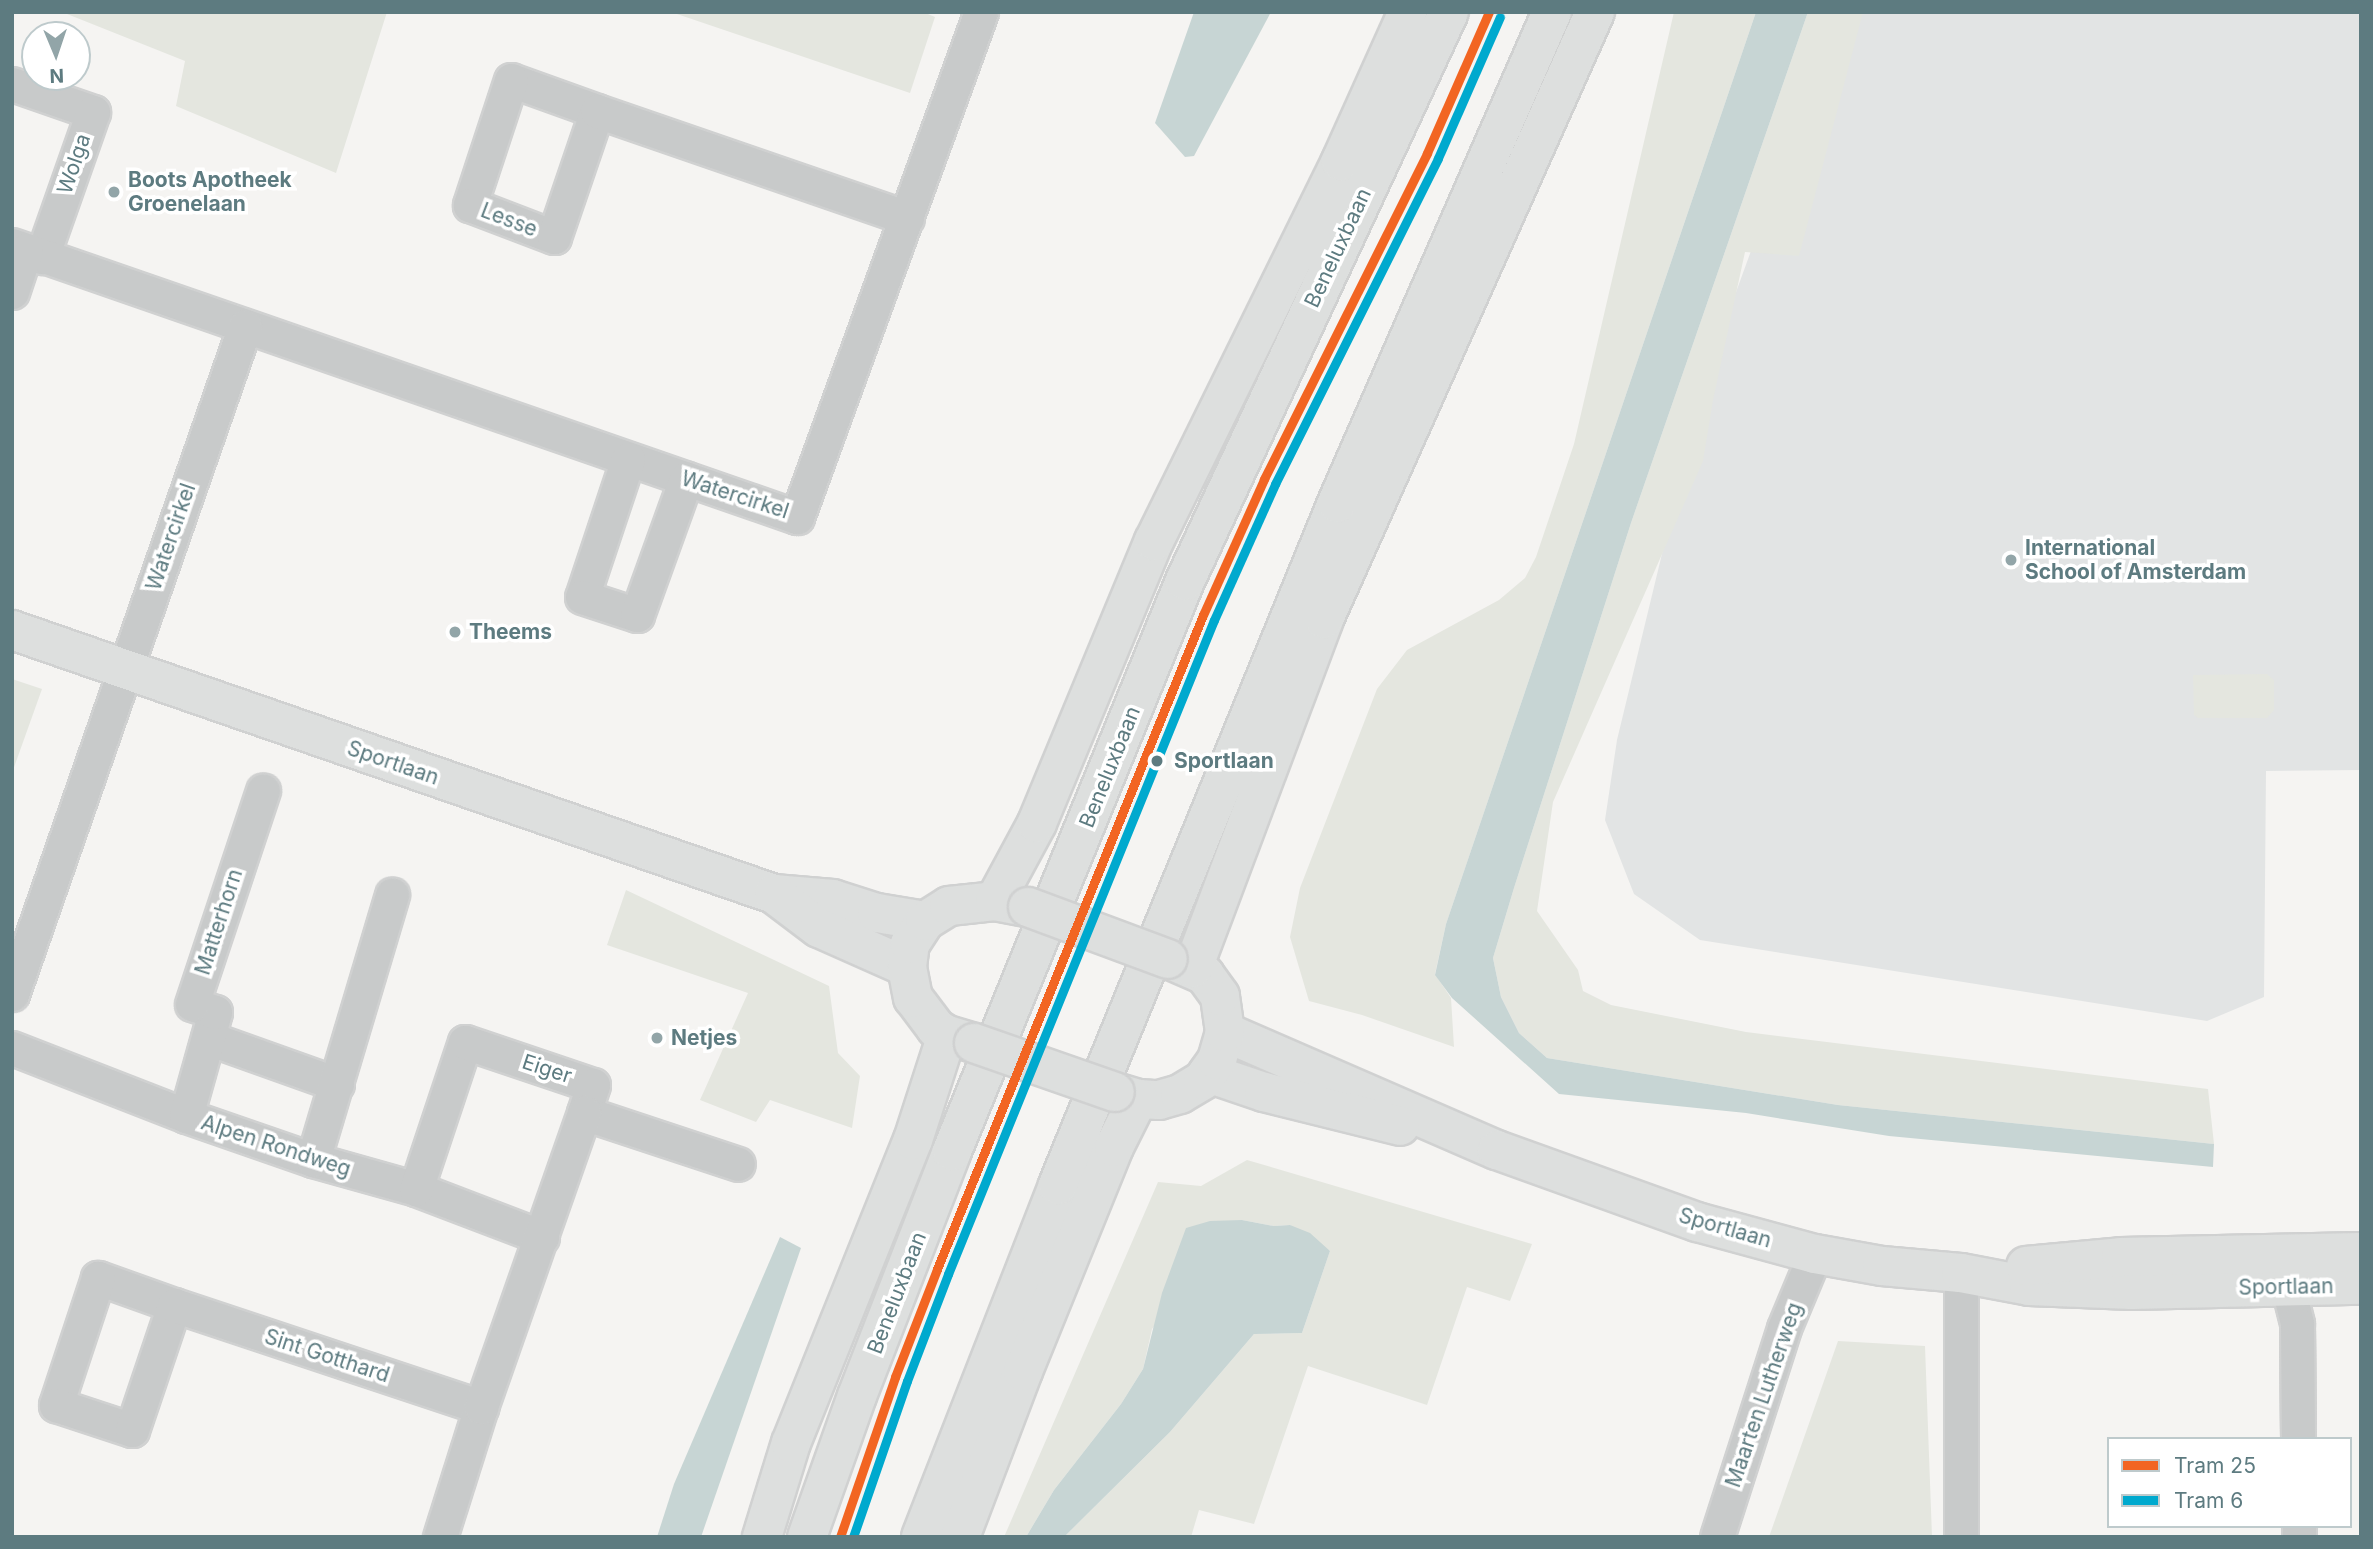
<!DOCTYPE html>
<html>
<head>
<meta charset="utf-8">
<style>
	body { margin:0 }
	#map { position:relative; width:2373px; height:1549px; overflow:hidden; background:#f5f4f2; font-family:Inter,sans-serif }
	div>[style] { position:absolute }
	.built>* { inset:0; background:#e2e4e4 }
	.green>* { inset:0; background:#e4e6df }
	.water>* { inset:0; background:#c7d5d4 }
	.roads { filter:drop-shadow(2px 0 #d0d1d1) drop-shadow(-2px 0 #d0d1d1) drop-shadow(0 2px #d0d1d1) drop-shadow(0 -2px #d0d1d1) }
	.street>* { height:33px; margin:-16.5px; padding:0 16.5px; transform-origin:16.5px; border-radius:16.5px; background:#c8caca }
	.secondary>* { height:38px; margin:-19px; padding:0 19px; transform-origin:19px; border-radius:19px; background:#dddfde }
	.primary>* { height:38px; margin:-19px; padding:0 19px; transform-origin:19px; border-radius:19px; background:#dddfde }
	.bridges { filter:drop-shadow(2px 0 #d0d1d1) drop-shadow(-2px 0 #d0d1d1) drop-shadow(0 2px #d0d1d1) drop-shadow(0 -2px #d0d1d1) }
	.secondary-bridge>* { height:38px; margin:-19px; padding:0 19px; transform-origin:19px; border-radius:19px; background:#dddfde }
	.tram-1>* { height:9px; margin:-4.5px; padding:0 4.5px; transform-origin:4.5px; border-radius:4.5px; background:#f26522 }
	.tram-2>* { height:9px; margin:-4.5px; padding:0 4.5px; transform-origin:4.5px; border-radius:4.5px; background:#00a9ce }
	.dots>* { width:19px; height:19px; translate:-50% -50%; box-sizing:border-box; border:4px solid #fff; border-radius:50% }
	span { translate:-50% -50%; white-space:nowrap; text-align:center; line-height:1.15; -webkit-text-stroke:7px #fff; paint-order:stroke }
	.street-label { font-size:21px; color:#5d7b80 }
	.poi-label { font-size:21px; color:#5d7b80; font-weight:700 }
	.left { translate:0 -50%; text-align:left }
	.stop-label { font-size:21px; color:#5d7b80; font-weight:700 }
	.frame { position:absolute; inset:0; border:14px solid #5d7b80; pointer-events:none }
	.legend { position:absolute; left:2107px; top:1437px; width:245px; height:91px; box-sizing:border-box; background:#fff; border:2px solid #becacc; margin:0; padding:9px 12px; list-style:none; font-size:21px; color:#5d7b80 }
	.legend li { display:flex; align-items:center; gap:14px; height:35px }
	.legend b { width:35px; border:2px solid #becacc }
	.north { position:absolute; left:21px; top:21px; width:70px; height:70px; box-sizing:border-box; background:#fff; border:2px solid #becacc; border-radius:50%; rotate:178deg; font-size:19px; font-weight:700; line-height:28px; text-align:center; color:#5d7b80 }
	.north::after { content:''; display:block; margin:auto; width:24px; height:32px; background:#92a5a8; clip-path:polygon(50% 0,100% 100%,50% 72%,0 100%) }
</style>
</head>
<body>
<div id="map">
	<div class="built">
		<div style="clip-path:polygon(1838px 12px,2361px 12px,2361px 770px,2266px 771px,2264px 997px,2207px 1021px,1700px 940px,1634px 894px,1605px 820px,1617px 740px,1704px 380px)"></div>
	</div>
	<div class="green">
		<div style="clip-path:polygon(62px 12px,387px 12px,336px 173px,176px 106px,185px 61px)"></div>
		<div style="clip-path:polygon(671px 12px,923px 12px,935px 17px,910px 93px)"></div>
		<div style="clip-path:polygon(1674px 12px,1756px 12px,1446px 924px,1435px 974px,1451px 998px,1454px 1047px,1362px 1015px,1309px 1001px,1290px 937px,1300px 888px,1377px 689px,1407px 650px,1499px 600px,1525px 578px,1536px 557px,1574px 444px)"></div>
		<div style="clip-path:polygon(1808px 12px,1863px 12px,1799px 256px,1745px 252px,1713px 400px,1703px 461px,1553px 802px,1537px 911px,1578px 970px,1583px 991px,1611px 1005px,1746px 1032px,2208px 1089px,2214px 1144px,1838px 1105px,1547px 1058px,1519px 1033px,1501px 997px,1493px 958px,1514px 888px,1631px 523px)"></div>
		<div style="clip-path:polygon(2267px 674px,2274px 680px,2274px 710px,2267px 718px,2198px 718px,2194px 715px,2193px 675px)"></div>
		<div style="clip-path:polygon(12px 679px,42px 689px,12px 773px)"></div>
		<div style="clip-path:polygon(626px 890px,829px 986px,838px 1053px,860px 1076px,852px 1128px,770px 1100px,756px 1122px,700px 1100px,748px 993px,607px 945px)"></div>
		<div style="clip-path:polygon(1247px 1160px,1532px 1244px,1510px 1301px,1467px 1287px,1427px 1405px,1308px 1366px,1254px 1524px,1199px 1510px,1191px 1537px,1064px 1537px,1170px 1432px,1254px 1334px,1302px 1333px,1330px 1251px,1290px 1225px,1274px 1226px,1242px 1220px,1152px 1329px,1143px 1369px,1121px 1404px,1054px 1490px,1026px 1537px,1004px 1537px,1158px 1182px,1201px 1186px)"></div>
		<div style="clip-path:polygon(1838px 1341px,1925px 1346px,1932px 1537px,1769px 1537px)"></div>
	</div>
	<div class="water">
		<div style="clip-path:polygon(1194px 12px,1271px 12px,1194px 156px,1185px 157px,1155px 123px)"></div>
		<div style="clip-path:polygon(1756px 12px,1808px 12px,1631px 523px,1514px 888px,1493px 958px,1501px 997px,1519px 1033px,1547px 1058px,1838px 1105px,2214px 1144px,2213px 1167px,1889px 1136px,1746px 1113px,1559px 1094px,1452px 998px,1435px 975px,1446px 924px)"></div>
		<div style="clip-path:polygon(1242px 1220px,1274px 1226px,1290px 1225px,1310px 1233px,1330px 1251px,1302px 1333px,1254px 1334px,1170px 1432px,1064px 1537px,1026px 1537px,1054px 1490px,1121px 1404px,1143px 1369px,1162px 1293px,1186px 1228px,1210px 1221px)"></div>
		<div style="clip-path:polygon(780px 1237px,801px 1248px,701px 1537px,657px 1537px,674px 1484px)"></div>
	</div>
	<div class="roads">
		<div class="street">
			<div style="left:12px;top:84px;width:86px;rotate:19.1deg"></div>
			<div style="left:93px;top:112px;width:154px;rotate:109.4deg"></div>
			<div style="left:597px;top:111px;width:91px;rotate:-160.2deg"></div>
			<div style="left:511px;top:80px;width:132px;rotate:108.2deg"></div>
			<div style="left:470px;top:205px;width:90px;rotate:20.9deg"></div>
			<div style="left:554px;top:237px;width:133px;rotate:-71.2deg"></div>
			<div style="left:597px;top:111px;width:328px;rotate:19deg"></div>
			<div style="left:12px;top:245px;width:831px;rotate:19.11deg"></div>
			<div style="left:797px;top:517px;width:537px;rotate:-69.98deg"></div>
			<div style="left:12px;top:292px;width:44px;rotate:-71.6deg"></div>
			<div style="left:628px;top:459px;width:145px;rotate:108.4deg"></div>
			<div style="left:582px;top:597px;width:58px;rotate:18.1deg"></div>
			<div style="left:637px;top:615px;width:145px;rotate:-70.2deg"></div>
			<div style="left:12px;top:994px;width:707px;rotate:-70.77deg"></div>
			<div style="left:208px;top:1038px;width:137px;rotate:19.6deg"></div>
			<div style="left:12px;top:1048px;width:187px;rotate:21.3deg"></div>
			<div style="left:186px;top:1116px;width:134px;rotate:19.1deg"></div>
			<div style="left:313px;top:1160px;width:107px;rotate:15.7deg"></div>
			<div style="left:416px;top:1189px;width:135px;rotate:20.9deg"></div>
			<div style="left:186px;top:1116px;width:108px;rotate:-74.4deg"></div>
			<div style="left:215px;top:1012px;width:24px;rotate:-161deg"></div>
			<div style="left:192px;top:1004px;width:225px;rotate:-71.6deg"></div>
			<div style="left:313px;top:1160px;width:277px;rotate:-73.4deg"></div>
			<div style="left:416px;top:1189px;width:155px;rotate:-71.6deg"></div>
			<div style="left:465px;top:1042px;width:135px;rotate:18.6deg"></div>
			<div style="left:593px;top:1085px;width:29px;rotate:108deg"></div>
			<div style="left:584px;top:1113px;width:162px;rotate:18.3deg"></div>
			<div style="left:2288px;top:1261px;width:26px;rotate:90deg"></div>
			<div style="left:2288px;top:1287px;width:38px;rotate:76deg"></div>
			<div style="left:2297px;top:1324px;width:115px;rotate:89.5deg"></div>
			<div style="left:174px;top:1305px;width:81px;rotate:-160.4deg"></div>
			<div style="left:98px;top:1278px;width:134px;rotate:108.3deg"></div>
			<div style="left:56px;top:1405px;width:80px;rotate:18.2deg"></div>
			<div style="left:132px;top:1430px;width:132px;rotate:-71.4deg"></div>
			<div style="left:174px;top:1305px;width:324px;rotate:18.4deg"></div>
			<div style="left:2299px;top:1526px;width:11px;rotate:90deg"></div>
			<div style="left:440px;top:1537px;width:136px;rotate:-72.5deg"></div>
			<div style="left:481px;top:1407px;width:312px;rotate:-70.7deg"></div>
			<div style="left:1717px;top:1537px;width:219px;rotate:-72.2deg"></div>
			<div style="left:1784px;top:1328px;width:80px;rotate:-67.3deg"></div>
			<div style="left:1961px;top:1537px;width:264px;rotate:-90deg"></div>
		</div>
		<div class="secondary">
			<div style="left:12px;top:630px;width:806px;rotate:19.11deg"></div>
			<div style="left:774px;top:894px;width:59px;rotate:4.8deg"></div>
			<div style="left:833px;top:899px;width:46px;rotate:17.7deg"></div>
			<div style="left:877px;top:913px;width:49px;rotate:9.5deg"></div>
			<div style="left:774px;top:894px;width:56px;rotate:37.1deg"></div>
			<div style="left:819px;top:928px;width:96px;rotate:23.9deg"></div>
			<div style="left:1225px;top:1032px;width:296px;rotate:23.5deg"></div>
			<div style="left:1497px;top:1150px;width:213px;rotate:19.8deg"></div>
			<div style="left:1697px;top:1222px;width:122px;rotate:15.2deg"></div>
			<div style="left:1815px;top:1254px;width:68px;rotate:10.2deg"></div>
			<div style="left:1882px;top:1266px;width:79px;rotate:5.1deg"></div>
			<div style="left:1961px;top:1273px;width:69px;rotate:10.8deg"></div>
			<div style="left:2029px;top:1286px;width:103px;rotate:2.2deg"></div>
			<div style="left:2132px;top:1290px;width:229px;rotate:-1.3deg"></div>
			<div style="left:974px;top:1043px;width:28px;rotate:-163deg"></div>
			<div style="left:947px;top:1035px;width:13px;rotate:-148deg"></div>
			<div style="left:936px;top:1028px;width:38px;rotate:-127deg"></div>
			<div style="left:913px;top:998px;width:32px;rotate:-101deg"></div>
			<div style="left:907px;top:967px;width:23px;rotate:-83deg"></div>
			<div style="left:910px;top:944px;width:27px;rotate:-57deg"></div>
			<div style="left:925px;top:921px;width:28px;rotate:-32deg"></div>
			<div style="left:949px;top:906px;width:46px;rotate:-6.2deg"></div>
			<div style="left:995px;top:901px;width:32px;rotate:11deg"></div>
			<div style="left:1208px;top:1073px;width:59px;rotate:18.7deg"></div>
			<div style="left:1264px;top:1092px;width:140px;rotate:14deg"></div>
			<div style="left:1115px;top:1092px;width:24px;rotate:17deg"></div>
			<div style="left:1138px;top:1099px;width:21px;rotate:3deg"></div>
			<div style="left:1159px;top:1100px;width:22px;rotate:-16deg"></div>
			<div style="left:1180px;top:1094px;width:27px;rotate:-31deg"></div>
			<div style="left:1203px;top:1080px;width:24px;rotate:-55deg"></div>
			<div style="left:1217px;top:1060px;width:29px;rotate:-74deg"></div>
			<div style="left:1225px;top:1032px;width:36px;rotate:-98deg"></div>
			<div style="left:1220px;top:996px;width:26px;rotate:-126deg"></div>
			<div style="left:1205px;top:975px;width:40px;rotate:-156.6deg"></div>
			<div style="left:2026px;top:1266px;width:95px;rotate:-5.4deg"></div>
			<div style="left:2121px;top:1257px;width:240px;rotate:-1.2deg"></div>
		</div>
		<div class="primary">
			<div style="left:995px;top:901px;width:89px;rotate:-61.7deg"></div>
			<div style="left:1037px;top:823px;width:305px;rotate:-67.5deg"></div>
			<div style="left:1154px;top:541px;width:424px;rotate:-63.8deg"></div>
			<div style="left:1341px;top:161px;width:163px;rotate:-65.8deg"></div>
			<div style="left:1193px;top:968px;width:373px;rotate:-69.4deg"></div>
			<div style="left:1324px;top:619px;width:665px;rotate:-65.94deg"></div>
			<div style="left:762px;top:1537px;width:98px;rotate:-72.9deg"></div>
			<div style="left:791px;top:1443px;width:327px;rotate:-68.1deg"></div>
			<div style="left:913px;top:1140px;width:110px;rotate:-72.1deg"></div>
			<div style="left:807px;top:1537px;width:150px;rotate:-70.5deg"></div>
			<div style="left:857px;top:1396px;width:263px;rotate:-68.8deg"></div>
			<div style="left:952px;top:1151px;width:616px;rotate:-67.77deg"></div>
			<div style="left:1185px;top:581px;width:627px;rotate:-65.11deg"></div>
			<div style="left:921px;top:1537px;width:378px;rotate:-68.7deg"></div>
			<div style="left:1058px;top:1185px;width:737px;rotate:-67.75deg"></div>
			<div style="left:1337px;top:503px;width:536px;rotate:-66.35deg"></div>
			<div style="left:960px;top:1537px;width:178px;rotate:-69.2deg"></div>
			<div style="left:1023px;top:1371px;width:242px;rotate:-67.9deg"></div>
			<div style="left:1114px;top:1147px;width:54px;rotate:-63.4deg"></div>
		</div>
	</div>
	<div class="bridges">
		<div class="secondary-bridge">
			<div style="left:1028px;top:907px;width:149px;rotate:20.4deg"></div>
			<div style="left:974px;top:1043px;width:149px;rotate:19.2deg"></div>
		</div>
	</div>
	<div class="tram-1">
		<div style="left:840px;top:1537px;width:169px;rotate:-71deg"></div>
		<div style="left:895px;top:1377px;width:116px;rotate:-68.7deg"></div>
		<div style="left:937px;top:1269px;width:706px;rotate:-67.87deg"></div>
		<div style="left:1203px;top:615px;width:149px;rotate:-65.8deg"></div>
		<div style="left:1264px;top:479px;width:364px;rotate:-63.4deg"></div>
		<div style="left:1427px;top:153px;width:154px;rotate:-66.3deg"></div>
	</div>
	<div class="tram-2">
		<div style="left:853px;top:1537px;width:165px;rotate:-70.9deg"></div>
		<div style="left:907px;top:1381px;width:115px;rotate:-69deg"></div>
		<div style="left:948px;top:1274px;width:706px;rotate:-67.87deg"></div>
		<div style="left:1214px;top:620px;width:149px;rotate:-65.8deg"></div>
		<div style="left:1275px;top:484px;width:364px;rotate:-63.4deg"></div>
		<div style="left:1438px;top:158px;width:154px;rotate:-66.3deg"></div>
	</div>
	<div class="dots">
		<div style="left:114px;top:192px;background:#92a5a8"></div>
		<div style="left:2011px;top:560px;background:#92a5a8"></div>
		<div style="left:455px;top:632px;background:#92a5a8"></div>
		<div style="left:1157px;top:761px;background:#5d7b80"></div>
		<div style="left:657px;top:1038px;background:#92a5a8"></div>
	</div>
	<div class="street-label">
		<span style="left:74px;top:164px;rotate:-71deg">Wolga</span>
		<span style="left:509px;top:220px;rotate:21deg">Lesse</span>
		<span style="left:1338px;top:248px;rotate:-65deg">Beneluxbaan</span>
		<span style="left:735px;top:495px;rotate:18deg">Watercirkel</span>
		<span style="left:171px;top:537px;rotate:-71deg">Watercirkel</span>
		<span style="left:393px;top:763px;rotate:19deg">Sportlaan</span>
		<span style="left:1110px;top:767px;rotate:-68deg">Beneluxbaan</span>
		<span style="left:219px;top:922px;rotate:-72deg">Matterhorn</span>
		<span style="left:547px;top:1069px;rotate:18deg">Eiger</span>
		<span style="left:276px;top:1146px;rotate:18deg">Alpen Rondweg</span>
		<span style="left:1725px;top:1228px;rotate:16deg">Sportlaan</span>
		<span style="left:2286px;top:1287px;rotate:-1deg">Sportlaan</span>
		<span style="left:897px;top:1293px;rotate:-69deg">Beneluxbaan</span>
		<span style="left:327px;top:1356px;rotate:18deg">Sint Gotthard</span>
		<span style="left:1764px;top:1395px;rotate:-71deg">Maarten Lutherweg</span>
	</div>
	<div class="poi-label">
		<span class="left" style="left:128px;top:192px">Boots Apotheek<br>Groenelaan</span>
		<span class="left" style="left:2025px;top:560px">International<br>School of Amsterdam</span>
		<span class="left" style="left:469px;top:632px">Theems</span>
		<span class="left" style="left:671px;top:1038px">Netjes</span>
	</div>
	<div class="stop-label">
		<span class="left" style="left:1174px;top:761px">Sportlaan</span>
	</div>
	<div class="frame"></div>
	<ul class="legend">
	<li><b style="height:9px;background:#f26522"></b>Tram 25</li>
	<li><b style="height:9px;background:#00a9ce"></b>Tram 6</li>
	</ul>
	<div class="north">N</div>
</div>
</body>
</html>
